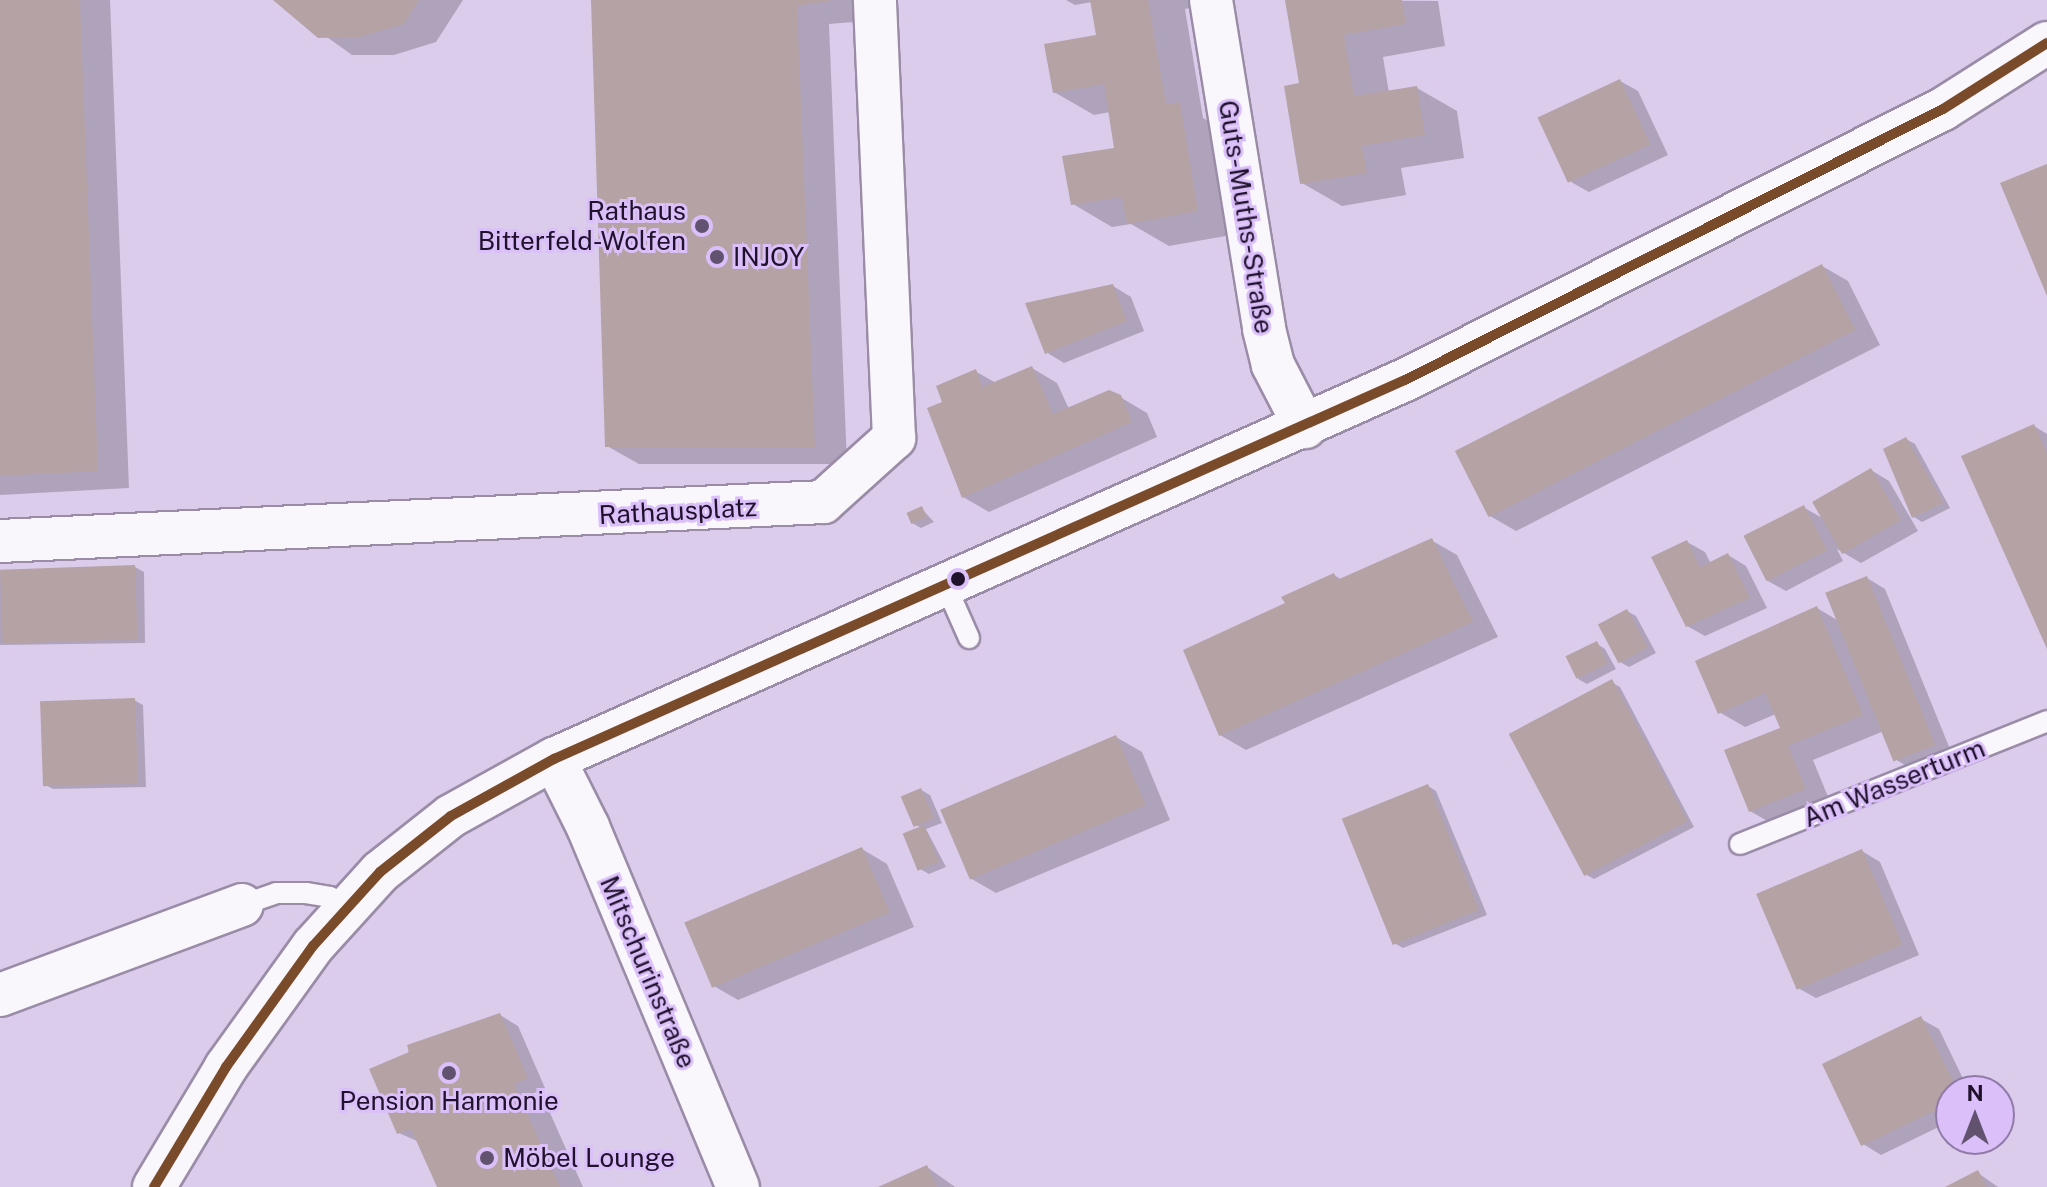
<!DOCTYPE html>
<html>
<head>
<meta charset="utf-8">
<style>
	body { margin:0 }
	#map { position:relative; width:2047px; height:1187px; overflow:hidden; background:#dbccec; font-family:"Public Sans",sans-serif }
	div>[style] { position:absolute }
	.shadow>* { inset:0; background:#0003 }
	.building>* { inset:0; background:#b4a2a5; transform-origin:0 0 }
	.roads { filter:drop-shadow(2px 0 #9a8ca7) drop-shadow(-2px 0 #9a8ca7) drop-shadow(0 2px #9a8ca7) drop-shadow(0 -2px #9a8ca7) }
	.lane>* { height:20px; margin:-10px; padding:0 10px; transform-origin:10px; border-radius:10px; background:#faf7fc }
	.street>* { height:42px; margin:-21px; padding:0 21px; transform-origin:21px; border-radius:21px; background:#faf7fc }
	.bus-1>* { height:10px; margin:-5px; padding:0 5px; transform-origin:5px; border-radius:5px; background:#7a4b2a }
	.dots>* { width:22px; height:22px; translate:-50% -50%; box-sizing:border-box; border:4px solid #dabff9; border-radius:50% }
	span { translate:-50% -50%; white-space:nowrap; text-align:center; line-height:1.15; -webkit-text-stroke:6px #dabff9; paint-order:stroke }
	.poi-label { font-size:26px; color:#20122d }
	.right { translate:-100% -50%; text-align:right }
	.left { translate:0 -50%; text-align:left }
	.street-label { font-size:26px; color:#20122d }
	.north { position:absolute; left:1935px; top:1075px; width:80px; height:80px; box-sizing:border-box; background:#dabff9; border:2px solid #907aa7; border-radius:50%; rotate:0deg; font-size:22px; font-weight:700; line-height:32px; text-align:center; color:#20122d }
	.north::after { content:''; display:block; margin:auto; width:28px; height:36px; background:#615370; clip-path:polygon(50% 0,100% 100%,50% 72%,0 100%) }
</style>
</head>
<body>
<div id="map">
	<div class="shadow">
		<div style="clip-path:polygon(0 0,110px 0,129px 488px,0 495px)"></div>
		<div style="clip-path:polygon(275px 0,463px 0,436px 42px,394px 55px,352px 55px)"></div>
		<div style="clip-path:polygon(593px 0,864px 0,866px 21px,829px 24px,847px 464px,639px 464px,607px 446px)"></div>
		<div style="clip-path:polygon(1066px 0,1200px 0,1201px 6px,1185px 9px,1203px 118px,1219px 127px,1237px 234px,1169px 246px,1131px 224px,1112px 227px,1073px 204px,1116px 149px,1110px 112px,1094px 115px,1054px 92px,1098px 37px,1092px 2px,1075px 5px)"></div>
		<div style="clip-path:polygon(1287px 0,1438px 1px,1445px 46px,1383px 57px,1389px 93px,1417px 88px,1457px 111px,1464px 158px,1401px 168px,1406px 195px,1342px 206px,1302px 183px,1301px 85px)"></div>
		<div style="clip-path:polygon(1620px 81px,1638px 91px,1668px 155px,1589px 192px,1571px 182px)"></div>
		<div style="clip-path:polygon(1822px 266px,1848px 281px,1880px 345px,1516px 531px,1490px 516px)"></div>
		<div style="clip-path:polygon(1113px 286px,1131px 297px,1144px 331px,1064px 363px,1046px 352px)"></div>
		<div style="clip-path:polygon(1032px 368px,1057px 383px,1069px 409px,1120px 397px,1147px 413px,1157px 437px,989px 512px,963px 497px,945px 403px,975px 371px,996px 383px)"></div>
		<div style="clip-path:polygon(2034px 426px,2047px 434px,2047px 644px)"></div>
		<div style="clip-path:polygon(1906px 439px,1915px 444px,1950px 508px,1922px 522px,1914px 517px)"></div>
		<div style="clip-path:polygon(1871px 470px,1889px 481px,1918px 531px,1861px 563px,1837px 549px,1843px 561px,1786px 591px,1768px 581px,1803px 507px,1824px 519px)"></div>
		<div style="clip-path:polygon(921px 508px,934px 522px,921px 528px,912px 523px)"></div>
		<div style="clip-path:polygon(1431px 540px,1457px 555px,1498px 637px,1246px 750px,1220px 735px,1334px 575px,1342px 580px)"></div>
		<div style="clip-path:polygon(1687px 542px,1705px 552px,1711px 564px,1728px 555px,1746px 566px,1767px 608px,1705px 636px,1687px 626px)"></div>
		<div style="clip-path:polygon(135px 567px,144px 572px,145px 643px,0 645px,0 571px)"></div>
		<div style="clip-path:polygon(1867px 578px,1885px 589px,1952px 754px,1913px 770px,1895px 759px,1884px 731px,1813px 760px,1831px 804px,1776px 826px,1750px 811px,1783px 729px,1776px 714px,1745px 727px,1719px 712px,1817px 608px,1839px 621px)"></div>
		<div style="clip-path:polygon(1627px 611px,1636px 616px,1656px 653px,1629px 667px,1620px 662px)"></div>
		<div style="clip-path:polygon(1597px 644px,1605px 649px,1616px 669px,1587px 684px,1578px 679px)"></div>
		<div style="clip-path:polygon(1611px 682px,1620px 687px,1694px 827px,1594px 879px,1585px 874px)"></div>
		<div style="clip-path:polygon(134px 700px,143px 705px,146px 787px,53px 789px,44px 784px)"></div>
		<div style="clip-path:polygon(1116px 737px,1142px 752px,1170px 820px,996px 893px,970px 878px)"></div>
		<div style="clip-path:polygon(1428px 786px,1436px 791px,1487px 915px,1403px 948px,1394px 943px)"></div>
		<div style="clip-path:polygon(921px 790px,930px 795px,942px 823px,926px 829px,946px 867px,929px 874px,920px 869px,922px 828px,916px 825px)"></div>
		<div style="clip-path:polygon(862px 849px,887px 864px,914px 927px,738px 1000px,712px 985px)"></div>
		<div style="clip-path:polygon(1862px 851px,1880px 862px,1919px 955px,1816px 998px,1798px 988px)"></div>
		<div style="clip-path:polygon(500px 1015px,518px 1026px,545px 1088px,530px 1095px,546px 1104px,583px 1187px,439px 1187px,419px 1142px,399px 1133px,409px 1046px)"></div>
		<div style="clip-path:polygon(1921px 1019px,1939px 1029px,1969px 1091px,1951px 1091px,1951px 1121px,1881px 1155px,1863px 1144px)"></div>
		<div style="clip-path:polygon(927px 1167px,955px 1187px,883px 1187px)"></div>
		<div style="clip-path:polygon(1978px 1173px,1998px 1187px,1949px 1187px)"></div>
	</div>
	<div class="building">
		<div style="clip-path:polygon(0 0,80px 0,98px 471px,0 476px)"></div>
		<div style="clip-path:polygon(273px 0,419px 0,404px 24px,360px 37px,318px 38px)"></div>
		<div style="clip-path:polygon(591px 0,834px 0,797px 6px,815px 447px,605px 447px)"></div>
		<div style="clip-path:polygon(1090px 0,1148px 0,1166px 104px,1180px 102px,1198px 211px,1127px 224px,1122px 197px,1071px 205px,1062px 156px,1114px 148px,1104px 84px,1053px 93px,1044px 44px,1096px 35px)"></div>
		<div style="clip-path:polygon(1285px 0,1402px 0,1406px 24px,1344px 35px,1354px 96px,1417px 86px,1425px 135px,1362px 146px,1367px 173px,1300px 184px,1284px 86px,1299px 83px)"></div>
		<div style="left:1620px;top:79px;width:72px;height:91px;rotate:65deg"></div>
		<div style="clip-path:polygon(2047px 164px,2047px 296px,2000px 183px)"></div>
		<div style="left:1822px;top:264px;width:74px;height:412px;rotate:63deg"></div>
		<div style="clip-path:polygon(1113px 284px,1127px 321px,1045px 354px,1025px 303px)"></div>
		<div style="clip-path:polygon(1032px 366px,1053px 414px,1109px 390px,1121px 395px,1132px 422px,962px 498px,927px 408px,942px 402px,936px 386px,976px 369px,982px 387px)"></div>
		<div style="clip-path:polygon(2034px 424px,2047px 453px,2047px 649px,1961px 456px)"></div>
		<div style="clip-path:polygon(1906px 437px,1943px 503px,1912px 518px,1883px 449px)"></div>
		<div style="left:1871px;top:468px;width:60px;height:68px;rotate:60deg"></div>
		<div style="left:1804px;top:505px;width:51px;height:68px;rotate:63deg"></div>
		<div style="left:922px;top:506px;width:12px;height:17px;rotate:66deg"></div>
		<div style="clip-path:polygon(1432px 538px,1473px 622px,1219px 736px,1183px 650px,1285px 603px,1281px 597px,1334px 573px,1337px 580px)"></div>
		<div style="clip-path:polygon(1687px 540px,1700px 567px,1728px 553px,1750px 598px,1686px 627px,1651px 557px)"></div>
		<div style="left:135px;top:565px;width:74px;height:135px;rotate:88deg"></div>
		<div style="left:1867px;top:576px;width:182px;height:45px;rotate:68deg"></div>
		<div style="clip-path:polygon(1817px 606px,1863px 715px,1788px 746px,1806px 789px,1749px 812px,1724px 750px,1780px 728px,1765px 693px,1718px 714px,1695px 661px)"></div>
		<div style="left:1627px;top:609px;width:44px;height:33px;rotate:62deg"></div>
		<div style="left:1597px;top:641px;width:25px;height:35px;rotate:64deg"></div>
		<div style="left:1612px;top:679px;width:161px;height:117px;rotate:62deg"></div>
		<div style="left:135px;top:698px;width:85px;height:95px;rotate:88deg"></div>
		<div style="left:1116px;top:735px;width:76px;height:191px;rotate:67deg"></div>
		<div style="left:1428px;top:784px;width:136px;height:93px;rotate:68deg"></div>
		<div style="left:921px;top:788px;width:33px;height:22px;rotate:67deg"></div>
		<div style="left:924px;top:825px;width:40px;height:23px;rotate:68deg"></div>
		<div style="left:862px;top:847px;width:71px;height:193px;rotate:67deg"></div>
		<div style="left:1862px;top:849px;width:104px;height:115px;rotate:67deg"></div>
		<div style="clip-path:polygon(500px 1013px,528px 1078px,514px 1084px,560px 1187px,437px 1187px,411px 1129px,397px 1134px,369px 1069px,409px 1052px,407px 1045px)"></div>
		<div style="clip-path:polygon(1921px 1016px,1958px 1091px,1951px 1091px,1951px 1103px,1861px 1146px,1822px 1064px)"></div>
		<div style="clip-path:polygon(927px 1165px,937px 1187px,878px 1187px)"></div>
		<div style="clip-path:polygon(1978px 1170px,1987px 1187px,1945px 1187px)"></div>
	</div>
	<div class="roads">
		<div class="lane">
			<div style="left:946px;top:586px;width:57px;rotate:66.1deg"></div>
			<div style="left:1740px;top:844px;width:331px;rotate:-21.8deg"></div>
			<div style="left:242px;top:905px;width:36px;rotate:-19deg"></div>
			<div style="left:276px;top:893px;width:30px"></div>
			<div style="left:306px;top:893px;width:24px;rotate:9deg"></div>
			<div style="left:330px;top:897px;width:19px;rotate:36deg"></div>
		</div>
		<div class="street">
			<div style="left:1211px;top:0;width:333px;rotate:80.8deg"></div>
			<div style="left:1264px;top:329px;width:37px;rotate:76deg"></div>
			<div style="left:1273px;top:365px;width:70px;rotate:62.7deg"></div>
			<div style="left:0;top:541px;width:824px;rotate:-2.71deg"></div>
			<div style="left:823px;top:502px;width:96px;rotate:-42deg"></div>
			<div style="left:894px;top:438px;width:438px;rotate:-92.5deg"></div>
			<div style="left:554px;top:759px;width:76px;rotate:63.4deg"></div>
			<div style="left:588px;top:827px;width:390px;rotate:67.4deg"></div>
			<div style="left:0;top:995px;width:258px;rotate:-20.4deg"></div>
			<div style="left:154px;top:1187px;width:140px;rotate:-59deg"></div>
			<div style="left:226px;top:1067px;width:149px;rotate:-54.3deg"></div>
			<div style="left:313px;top:946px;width:100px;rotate:-47.8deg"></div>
			<div style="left:380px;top:872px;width:90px;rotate:-38.3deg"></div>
			<div style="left:451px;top:816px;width:118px;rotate:-29deg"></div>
			<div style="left:554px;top:759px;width:932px;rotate:-24.01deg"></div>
			<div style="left:1405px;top:380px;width:602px;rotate:-26.74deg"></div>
			<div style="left:1943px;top:109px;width:123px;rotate:-32.4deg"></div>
		</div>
	</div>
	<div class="bus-1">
		<div style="left:154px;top:1187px;width:140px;rotate:-59deg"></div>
		<div style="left:226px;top:1067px;width:149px;rotate:-54.3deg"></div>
		<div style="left:313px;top:946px;width:100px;rotate:-47.8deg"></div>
		<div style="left:380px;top:872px;width:90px;rotate:-38.3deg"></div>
		<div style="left:451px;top:816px;width:118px;rotate:-29deg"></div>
		<div style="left:554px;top:759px;width:932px;rotate:-24.01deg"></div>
		<div style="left:1405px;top:380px;width:602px;rotate:-26.74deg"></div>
		<div style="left:1943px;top:109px;width:123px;rotate:-32.4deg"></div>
	</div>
	<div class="dots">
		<div style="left:702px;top:226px;background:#615370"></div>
		<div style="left:717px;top:257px;background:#615370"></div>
		<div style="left:958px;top:579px;background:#20122d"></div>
		<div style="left:449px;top:1073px;background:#615370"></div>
		<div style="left:487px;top:1158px;background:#615370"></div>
	</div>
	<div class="poi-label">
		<span class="right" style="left:686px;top:226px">Rathaus<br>Bitterfeld-Wolfen</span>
		<span class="left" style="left:733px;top:257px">INJOY</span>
		<span style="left:449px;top:1101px">Pension Harmonie</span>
		<span class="left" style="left:503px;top:1158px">Möbel Lounge</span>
	</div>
	<div class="street-label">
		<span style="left:1246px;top:217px;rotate:81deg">Guts-Muths-Straße</span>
		<span style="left:678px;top:511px;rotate:-3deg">Rathausplatz</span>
		<span style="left:1894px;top:783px;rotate:-22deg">Am Wasserturm</span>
		<span style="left:648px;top:972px;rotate:67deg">Mitschurinstraße</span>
	</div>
	<div class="north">N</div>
</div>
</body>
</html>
